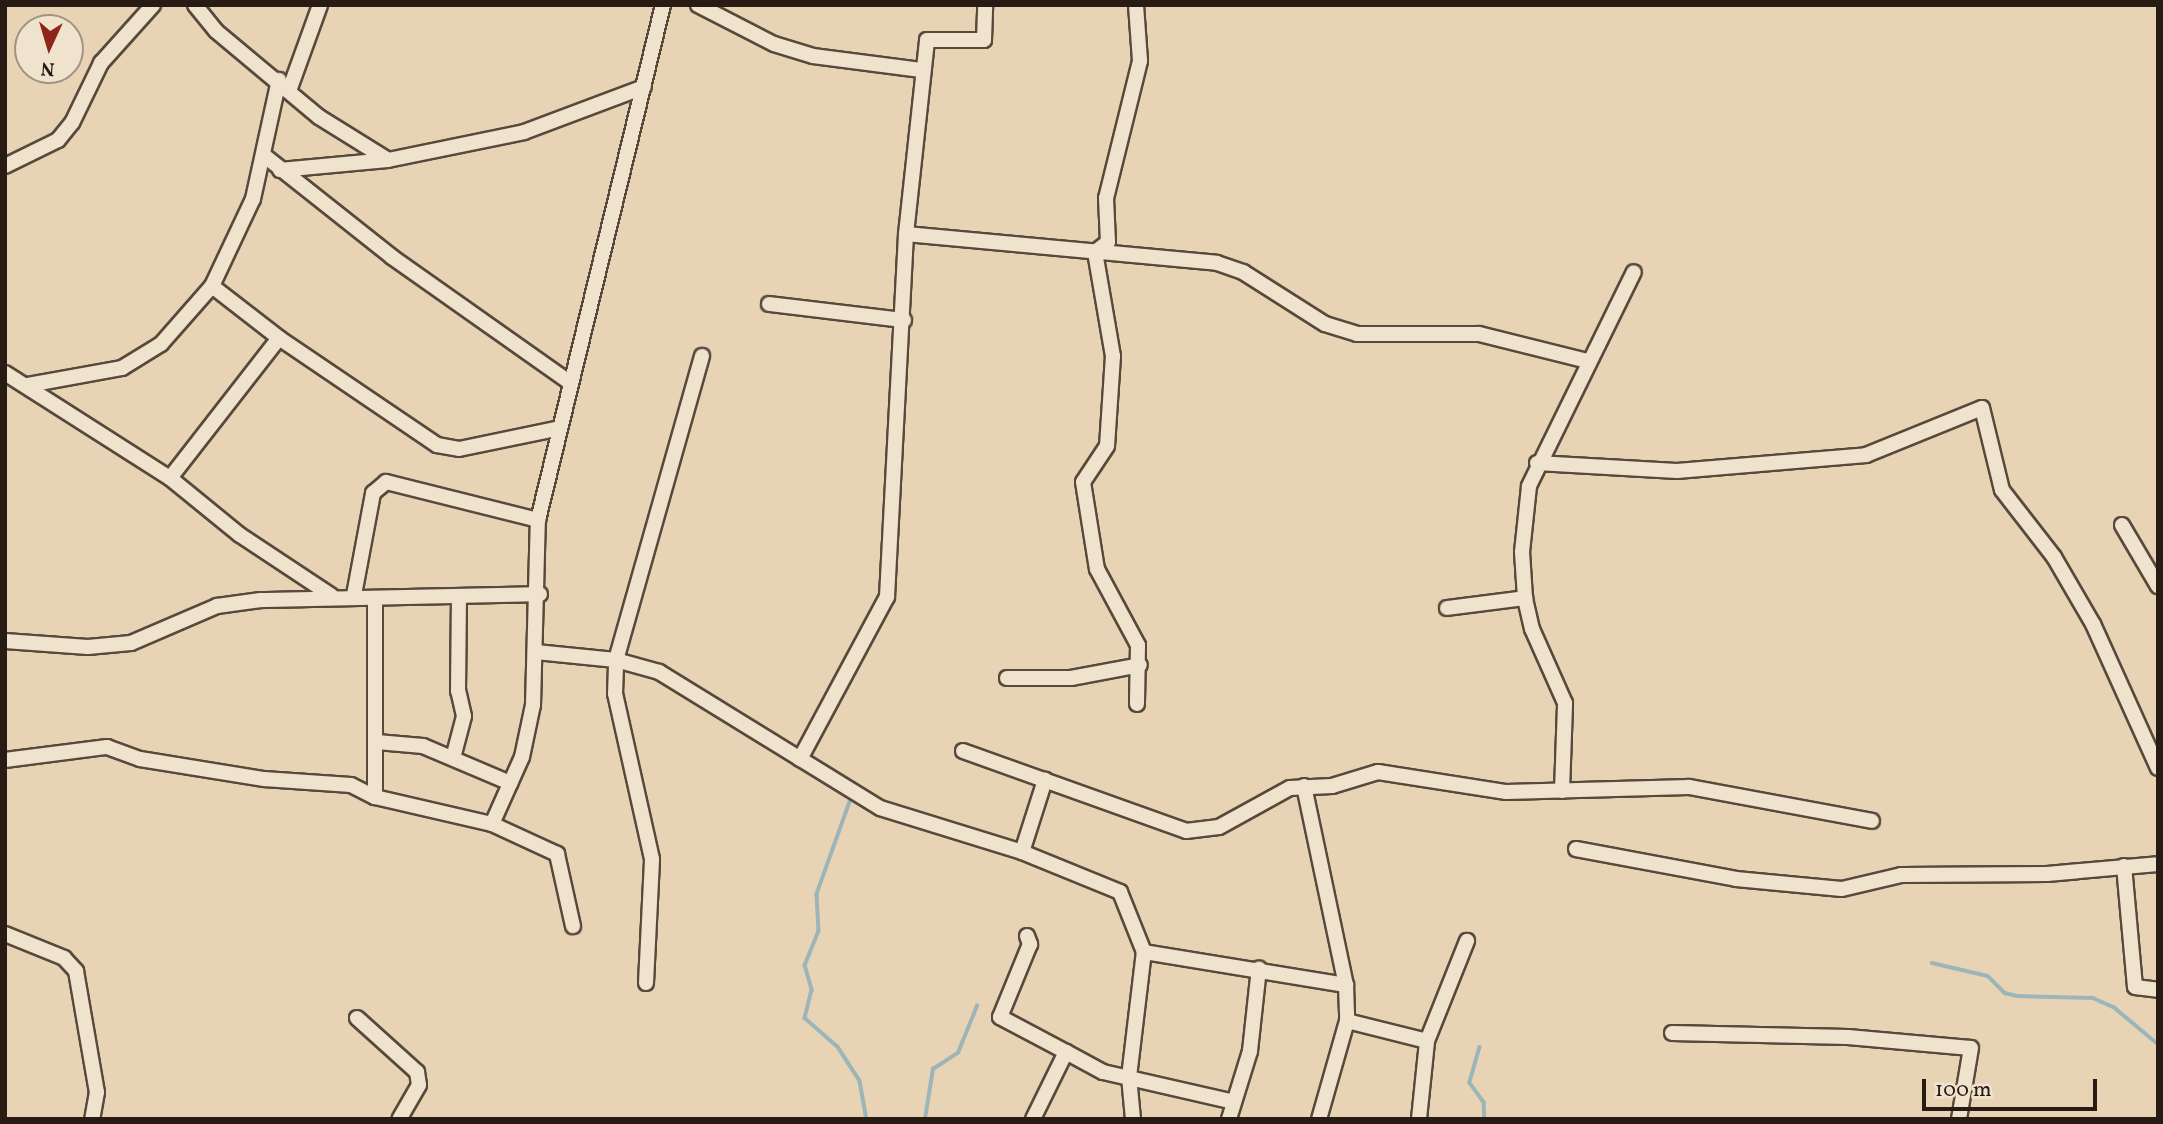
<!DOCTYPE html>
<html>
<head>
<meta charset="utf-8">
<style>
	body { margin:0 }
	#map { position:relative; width:2163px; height:1124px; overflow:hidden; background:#e8d4b4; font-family:Vollkorn,serif }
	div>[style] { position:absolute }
	.stream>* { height:3.5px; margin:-1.75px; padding:0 1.75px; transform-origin:1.75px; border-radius:1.75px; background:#9cb5b9 }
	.roads { filter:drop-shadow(2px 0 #57493c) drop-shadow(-2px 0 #57493c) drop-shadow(0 2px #57493c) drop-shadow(0 -2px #57493c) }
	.street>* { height:14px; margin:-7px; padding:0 7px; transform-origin:7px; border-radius:7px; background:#f0e3ce }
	span { translate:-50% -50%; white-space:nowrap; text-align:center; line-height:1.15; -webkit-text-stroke:5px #f0e3ce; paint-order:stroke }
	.frame { position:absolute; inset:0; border:7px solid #271b14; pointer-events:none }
	.north { position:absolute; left:14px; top:14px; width:70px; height:70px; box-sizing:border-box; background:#f0e3ce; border:2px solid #a09384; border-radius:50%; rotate:184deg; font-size:19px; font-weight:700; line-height:28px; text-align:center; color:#271b14 }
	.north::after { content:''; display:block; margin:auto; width:24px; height:32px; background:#8f2418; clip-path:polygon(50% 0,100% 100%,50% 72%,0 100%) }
	.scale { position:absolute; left:1922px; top:1079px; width:175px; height:32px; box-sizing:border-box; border:4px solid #271b14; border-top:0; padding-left:9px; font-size:21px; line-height:24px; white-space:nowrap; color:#271b14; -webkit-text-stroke:5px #f0e3ce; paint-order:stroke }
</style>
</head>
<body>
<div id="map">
	<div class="stream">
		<div style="left:850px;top:802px;width:98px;rotate:109.7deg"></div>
		<div style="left:817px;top:894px;width:37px;rotate:87deg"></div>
		<div style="left:819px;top:931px;width:37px;rotate:112deg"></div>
		<div style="left:805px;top:965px;width:26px;rotate:74deg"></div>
		<div style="left:812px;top:990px;width:29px;rotate:104deg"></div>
		<div style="left:805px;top:1018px;width:44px;rotate:41.3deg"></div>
		<div style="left:838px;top:1047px;width:40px;rotate:57.1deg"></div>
		<div style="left:860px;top:1081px;width:39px;rotate:80deg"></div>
		<div style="left:1932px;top:963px;width:57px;rotate:13.1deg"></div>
		<div style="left:1988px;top:976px;width:24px;rotate:45deg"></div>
		<div style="left:2005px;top:993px;width:12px;rotate:14deg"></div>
		<div style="left:2017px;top:996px;width:76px;rotate:1.5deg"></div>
		<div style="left:2093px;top:998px;width:24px;rotate:24deg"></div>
		<div style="left:2115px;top:1008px;width:56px;rotate:39.9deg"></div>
		<div style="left:1480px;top:1047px;width:37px;rotate:106deg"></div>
		<div style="left:1470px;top:1083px;width:24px;rotate:54deg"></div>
		<div style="left:1484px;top:1102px;width:17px;rotate:87deg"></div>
		<div style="left:925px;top:1119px;width:51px;rotate:-80.9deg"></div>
		<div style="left:933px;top:1069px;width:30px;rotate:-33deg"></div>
		<div style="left:958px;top:1053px;width:51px;rotate:-68deg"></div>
	</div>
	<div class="roads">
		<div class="street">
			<div style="left:195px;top:5px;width:33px;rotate:51deg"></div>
			<div style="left:216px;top:31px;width:134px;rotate:39.9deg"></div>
			<div style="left:319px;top:117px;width:81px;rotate:31.9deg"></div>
			<div style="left:698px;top:5px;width:85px;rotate:27.2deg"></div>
			<div style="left:774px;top:44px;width:41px;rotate:17.1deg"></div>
			<div style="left:813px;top:56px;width:109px;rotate:7.4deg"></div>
			<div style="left:1136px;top:5px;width:56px;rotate:85.9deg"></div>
			<div style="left:1140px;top:61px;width:141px;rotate:103.9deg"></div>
			<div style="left:1106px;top:198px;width:44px;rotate:87.4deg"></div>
			<div style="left:1108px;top:242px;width:16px;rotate:142deg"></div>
			<div style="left:1095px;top:252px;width:106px;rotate:80.2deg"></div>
			<div style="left:1113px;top:356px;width:90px;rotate:93.8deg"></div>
			<div style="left:1107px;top:446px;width:43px;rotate:123.7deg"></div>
			<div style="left:1083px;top:482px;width:88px;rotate:80.9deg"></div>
			<div style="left:1097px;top:569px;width:86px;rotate:61.7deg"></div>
			<div style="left:1138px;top:645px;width:59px;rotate:91deg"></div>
			<div style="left:290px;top:88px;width:88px;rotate:-70.1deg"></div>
			<div style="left:266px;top:157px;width:161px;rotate:38.4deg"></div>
			<div style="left:392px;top:257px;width:217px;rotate:35.2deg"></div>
			<div style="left:5px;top:166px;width:59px;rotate:-26.1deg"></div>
			<div style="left:58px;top:140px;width:22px;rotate:-51deg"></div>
			<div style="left:72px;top:123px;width:67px;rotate:-64.2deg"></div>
			<div style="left:101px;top:63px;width:78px;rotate:-48.1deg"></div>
			<div style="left:280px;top:170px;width:108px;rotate:-5.3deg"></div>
			<div style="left:388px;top:160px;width:139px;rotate:-11.6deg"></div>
			<div style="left:524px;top:132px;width:128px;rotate:-20.6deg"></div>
			<div style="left:906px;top:234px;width:312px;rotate:5.3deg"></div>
			<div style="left:1217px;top:263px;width:28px;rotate:19deg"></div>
			<div style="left:1243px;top:272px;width:97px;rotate:32.4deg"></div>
			<div style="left:1325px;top:324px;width:34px;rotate:17deg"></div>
			<div style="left:1357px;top:334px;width:122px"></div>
			<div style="left:1479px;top:334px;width:111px;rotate:14deg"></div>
			<div style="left:212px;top:286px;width:85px;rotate:37.8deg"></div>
			<div style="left:279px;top:338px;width:191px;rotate:34.1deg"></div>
			<div style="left:437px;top:445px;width:22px;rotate:10deg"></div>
			<div style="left:459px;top:449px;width:103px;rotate:-11.7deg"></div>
			<div style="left:769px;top:304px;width:136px;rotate:6.8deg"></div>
			<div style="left:5px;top:373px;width:196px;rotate:32.5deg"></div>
			<div style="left:170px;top:478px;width:90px;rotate:39.2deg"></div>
			<div style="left:240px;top:535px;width:110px;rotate:33.5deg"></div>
			<div style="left:28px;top:385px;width:96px;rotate:-10.3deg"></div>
			<div style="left:122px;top:368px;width:46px;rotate:-31.6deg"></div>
			<div style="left:161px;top:344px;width:77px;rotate:-48.7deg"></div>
			<div style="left:212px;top:286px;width:96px;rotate:-64.8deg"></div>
			<div style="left:253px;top:199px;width:122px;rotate:-77.7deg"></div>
			<div style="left:1537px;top:463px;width:140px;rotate:3.3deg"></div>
			<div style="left:1677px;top:471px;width:190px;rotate:-4.8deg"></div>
			<div style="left:1866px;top:455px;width:125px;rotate:-22.1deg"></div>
			<div style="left:1982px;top:408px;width:84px;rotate:76.3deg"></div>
			<div style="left:2002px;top:490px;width:85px;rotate:52.2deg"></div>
			<div style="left:2054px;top:557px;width:78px;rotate:59.8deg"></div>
			<div style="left:2093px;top:624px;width:158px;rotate:65.7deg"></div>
			<div style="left:170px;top:478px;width:177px;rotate:-52.1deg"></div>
			<div style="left:2122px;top:525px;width:71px;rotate:59.5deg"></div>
			<div style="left:354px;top:595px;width:104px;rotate:-79.4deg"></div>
			<div style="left:373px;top:493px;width:17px;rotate:-40deg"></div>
			<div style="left:386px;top:482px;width:157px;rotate:14deg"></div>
			<div style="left:375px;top:598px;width:199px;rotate:90deg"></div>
			<div style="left:1447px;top:608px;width:79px;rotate:-7.3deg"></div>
			<div style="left:5px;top:641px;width:83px;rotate:4.1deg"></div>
			<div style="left:88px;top:647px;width:43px;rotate:-5.3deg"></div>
			<div style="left:131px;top:643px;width:94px;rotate:-23.3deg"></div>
			<div style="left:217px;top:606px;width:44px;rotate:-7.8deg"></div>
			<div style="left:261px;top:600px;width:279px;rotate:-1.2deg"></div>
			<div style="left:536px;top:652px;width:80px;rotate:5.7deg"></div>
			<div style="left:616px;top:660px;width:45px;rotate:15.6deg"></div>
			<div style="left:659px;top:672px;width:259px;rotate:31.6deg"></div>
			<div style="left:880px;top:808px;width:149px;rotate:17.2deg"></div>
			<div style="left:1022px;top:852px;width:106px;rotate:22.2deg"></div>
			<div style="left:1120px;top:892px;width:65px;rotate:68.2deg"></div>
			<div style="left:1144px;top:952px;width:205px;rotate:9.3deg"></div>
			<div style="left:1007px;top:678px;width:64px"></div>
			<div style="left:1071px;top:678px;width:70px;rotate:-10.7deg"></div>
			<div style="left:377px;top:742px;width:46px;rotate:5deg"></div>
			<div style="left:423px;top:746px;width:95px;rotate:23deg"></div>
			<div style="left:963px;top:751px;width:237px;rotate:19.7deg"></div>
			<div style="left:1186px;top:831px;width:33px;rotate:-7deg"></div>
			<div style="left:1219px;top:827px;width:81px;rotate:-28.8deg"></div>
			<div style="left:1290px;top:788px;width:42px;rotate:-2.7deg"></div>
			<div style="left:1332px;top:786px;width:48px;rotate:-16.9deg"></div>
			<div style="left:1378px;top:772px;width:130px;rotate:8.9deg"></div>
			<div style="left:1506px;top:792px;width:183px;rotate:-1.6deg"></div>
			<div style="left:1689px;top:787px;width:186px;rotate:10.5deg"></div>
			<div style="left:453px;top:758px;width:43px;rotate:-75.3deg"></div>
			<div style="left:464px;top:716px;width:26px;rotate:-103deg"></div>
			<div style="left:458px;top:691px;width:95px;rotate:-89.4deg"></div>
			<div style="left:800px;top:759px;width:184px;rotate:-61.8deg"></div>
			<div style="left:887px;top:597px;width:363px;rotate:-87deg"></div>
			<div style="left:906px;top:234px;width:195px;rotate:-83.8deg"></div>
			<div style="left:927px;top:40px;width:57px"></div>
			<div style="left:984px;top:40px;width:35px;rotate:-88deg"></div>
			<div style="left:5px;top:760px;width:103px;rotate:-7.3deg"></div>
			<div style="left:107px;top:747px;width:35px;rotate:20deg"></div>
			<div style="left:140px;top:759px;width:126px;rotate:9.2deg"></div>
			<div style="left:264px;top:779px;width:87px;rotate:3.9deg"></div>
			<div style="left:351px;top:785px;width:27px;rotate:27deg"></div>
			<div style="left:375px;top:797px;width:120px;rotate:13deg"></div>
			<div style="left:492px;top:824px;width:72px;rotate:24.8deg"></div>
			<div style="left:557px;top:854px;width:74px;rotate:77.5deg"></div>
			<div style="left:1304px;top:786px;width:203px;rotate:78.1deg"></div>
			<div style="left:1346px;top:985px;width:36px;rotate:88deg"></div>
			<div style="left:1347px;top:1021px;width:102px;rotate:105.9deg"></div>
			<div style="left:1562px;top:791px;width:88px;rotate:-88deg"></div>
			<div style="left:1565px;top:703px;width:81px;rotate:-114deg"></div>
			<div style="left:1532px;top:629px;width:32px;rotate:-103deg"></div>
			<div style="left:1525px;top:598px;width:46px;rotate:-93.7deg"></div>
			<div style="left:1522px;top:552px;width:66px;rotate:-83.9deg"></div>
			<div style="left:1529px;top:486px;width:238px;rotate:-63.9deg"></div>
			<div style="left:492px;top:824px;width:73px;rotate:-65.9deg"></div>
			<div style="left:522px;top:757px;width:53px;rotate:-78.1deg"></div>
			<div style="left:533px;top:705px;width:185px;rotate:-88.5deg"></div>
			<div style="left:538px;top:520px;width:530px;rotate:-76.36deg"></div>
			<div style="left:1576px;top:849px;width:163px;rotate:10.6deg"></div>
			<div style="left:1736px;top:879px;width:106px;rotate:5.4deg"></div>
			<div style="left:1842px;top:889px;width:61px;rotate:-13.3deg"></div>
			<div style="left:1901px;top:875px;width:146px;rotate:-0.4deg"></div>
			<div style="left:2047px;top:874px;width:111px;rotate:-5.1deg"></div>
			<div style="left:1022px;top:852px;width:76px;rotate:-72.3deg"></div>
			<div style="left:2124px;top:866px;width:121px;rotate:84.8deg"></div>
			<div style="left:2135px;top:987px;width:23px;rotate:7deg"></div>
			<div style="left:5px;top:934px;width:64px;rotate:22.1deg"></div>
			<div style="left:64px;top:958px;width:18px;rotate:47deg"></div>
			<div style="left:76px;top:971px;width:123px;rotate:80.2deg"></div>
			<div style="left:97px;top:1092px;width:27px;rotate:100deg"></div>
			<div style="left:1027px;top:936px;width:9px;rotate:69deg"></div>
			<div style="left:1030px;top:944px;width:79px;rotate:112.3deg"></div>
			<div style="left:1000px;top:1017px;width:75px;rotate:27.9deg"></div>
			<div style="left:646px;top:983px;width:124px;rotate:-87.2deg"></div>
			<div style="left:652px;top:859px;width:169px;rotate:-102.6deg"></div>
			<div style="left:615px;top:694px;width:34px;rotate:-88deg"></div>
			<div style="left:616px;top:660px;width:316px;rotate:-74.2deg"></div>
			<div style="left:357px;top:1018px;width:81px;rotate:42deg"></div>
			<div style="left:417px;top:1072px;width:13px;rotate:81deg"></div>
			<div style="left:419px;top:1085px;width:39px;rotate:120deg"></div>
			<div style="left:1347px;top:1021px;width:82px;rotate:14deg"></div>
			<div style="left:1672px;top:1033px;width:176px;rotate:1.3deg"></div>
			<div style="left:1848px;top:1037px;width:123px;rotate:5.1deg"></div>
			<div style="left:1971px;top:1048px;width:72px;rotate:99.6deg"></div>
			<div style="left:1033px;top:1119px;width:75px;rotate:-63.8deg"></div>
			<div style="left:1066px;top:1052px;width:42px;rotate:28.4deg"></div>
			<div style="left:1103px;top:1072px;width:134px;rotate:12.9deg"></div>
			<div style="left:1133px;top:1119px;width:42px;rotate:-95.4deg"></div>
			<div style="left:1129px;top:1077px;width:126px;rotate:-83.2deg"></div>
			<div style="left:1229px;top:1119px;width:71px;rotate:-72.8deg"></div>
			<div style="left:1250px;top:1051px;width:83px;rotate:-83.8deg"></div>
			<div style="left:1419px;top:1119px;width:78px;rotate:-84.1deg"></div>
			<div style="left:1427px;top:1041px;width:108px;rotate:-68.2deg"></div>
		</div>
	</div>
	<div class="frame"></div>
	<div class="north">N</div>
	<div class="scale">100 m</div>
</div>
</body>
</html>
